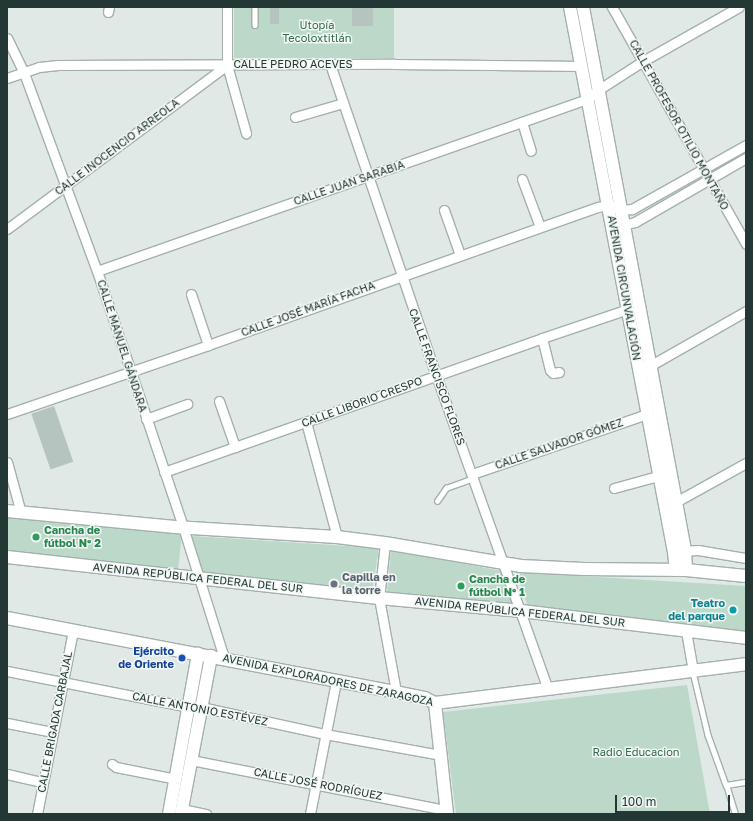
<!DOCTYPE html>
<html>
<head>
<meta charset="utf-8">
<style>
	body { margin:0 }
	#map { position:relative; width:753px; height:821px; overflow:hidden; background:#e1e9e7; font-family:"Golos Text",sans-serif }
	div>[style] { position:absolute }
	.green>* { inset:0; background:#bcd8c8; transform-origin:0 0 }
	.building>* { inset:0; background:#b6c4c0; transform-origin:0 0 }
	.roads { filter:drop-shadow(1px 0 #a4b0ae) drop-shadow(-1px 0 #a4b0ae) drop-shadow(0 1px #a4b0ae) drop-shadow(0 -1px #a4b0ae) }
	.lane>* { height:4.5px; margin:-2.25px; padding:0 2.25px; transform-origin:2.25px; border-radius:2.25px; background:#fff }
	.street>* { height:9px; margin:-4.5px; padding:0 4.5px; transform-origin:4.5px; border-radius:4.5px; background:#fff }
	.secondary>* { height:12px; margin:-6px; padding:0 6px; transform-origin:6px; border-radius:6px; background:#fff }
	.dots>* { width:11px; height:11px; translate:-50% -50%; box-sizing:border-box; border:2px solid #f1f7f4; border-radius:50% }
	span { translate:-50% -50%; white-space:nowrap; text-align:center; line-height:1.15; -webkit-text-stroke:3px #f1f7f4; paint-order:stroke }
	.park-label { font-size:11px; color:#336a50 }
	.street-label { font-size:11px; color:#233835 }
	.leisure-label { font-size:11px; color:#27864d; font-weight:700 }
	.left { translate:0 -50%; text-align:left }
	.worship-label { font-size:11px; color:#5b616d; font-weight:700 }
	.culture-label { font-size:11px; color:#0d838f; font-weight:700 }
	.right { translate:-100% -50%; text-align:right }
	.transit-label { font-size:11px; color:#164399; font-weight:700 }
	.frame { position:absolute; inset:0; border:8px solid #233835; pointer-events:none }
	.scale { position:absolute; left:615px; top:795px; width:115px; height:18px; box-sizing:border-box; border:2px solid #233835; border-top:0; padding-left:5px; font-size:12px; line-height:14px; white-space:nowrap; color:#233835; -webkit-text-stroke:3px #f1f7f4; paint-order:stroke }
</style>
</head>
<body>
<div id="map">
	<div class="green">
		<div style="left:234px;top:7px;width:160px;height:51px"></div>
		<div style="left:7px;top:514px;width:176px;height:39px;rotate:6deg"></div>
		<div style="clip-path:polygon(192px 536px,379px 548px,372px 591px,202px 573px)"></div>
		<div style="clip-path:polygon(391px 550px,502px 571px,514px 609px,387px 593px)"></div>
		<div style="clip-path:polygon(516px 572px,746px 586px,746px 635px,529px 610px)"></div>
		<div style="clip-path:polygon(687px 685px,710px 814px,456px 814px,443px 712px)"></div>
	</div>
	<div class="building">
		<div style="left:270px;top:7px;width:9px;height:17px"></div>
		<div style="left:352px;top:7px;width:21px;height:19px"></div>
		<div style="left:54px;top:406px;width:59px;height:24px;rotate:71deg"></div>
	</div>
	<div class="roads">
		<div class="lane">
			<div style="left:255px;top:7px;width:18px;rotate:90deg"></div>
			<div style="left:437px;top:501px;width:16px;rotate:-55deg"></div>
			<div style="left:446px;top:488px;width:30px;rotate:-20deg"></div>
			<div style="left:693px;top:672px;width:65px;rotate:76.6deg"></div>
			<div style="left:708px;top:735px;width:53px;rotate:70.2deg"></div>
			<div style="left:735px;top:814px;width:30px;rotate:-107deg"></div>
			<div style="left:726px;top:785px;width:20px;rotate:-9deg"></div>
		</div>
		<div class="street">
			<div style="left:227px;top:7px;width:58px;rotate:90deg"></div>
			<div style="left:227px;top:65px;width:71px;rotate:74.4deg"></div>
			<div style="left:612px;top:7px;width:272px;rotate:60.5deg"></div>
			<div style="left:108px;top:12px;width:5px;rotate:-79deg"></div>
			<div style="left:7px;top:38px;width:39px;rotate:64deg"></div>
			<div style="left:24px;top:73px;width:211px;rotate:69.8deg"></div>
			<div style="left:97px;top:271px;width:270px;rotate:71.4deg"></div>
			<div style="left:183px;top:527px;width:137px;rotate:72.6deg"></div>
			<div style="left:330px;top:64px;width:329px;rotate:71.2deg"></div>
			<div style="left:436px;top:375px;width:333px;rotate:70.4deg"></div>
			<div style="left:7px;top:78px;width:34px;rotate:-19deg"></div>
			<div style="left:39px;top:67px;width:19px;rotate:-6deg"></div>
			<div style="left:58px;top:65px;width:336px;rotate:-0.2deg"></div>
			<div style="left:394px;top:64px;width:186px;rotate:0.6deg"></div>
			<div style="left:295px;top:117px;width:50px;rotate:-16.3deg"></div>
			<div style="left:522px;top:122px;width:30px;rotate:73deg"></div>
			<div style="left:522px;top:179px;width:51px;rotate:69.4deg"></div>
			<div style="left:444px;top:210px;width:48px;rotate:70.4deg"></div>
			<div style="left:611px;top:219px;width:17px;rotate:17deg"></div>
			<div style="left:627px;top:224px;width:8px;rotate:-14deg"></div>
			<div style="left:635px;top:222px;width:128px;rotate:-30deg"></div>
			<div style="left:7px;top:229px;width:274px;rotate:-36.7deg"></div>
			<div style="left:97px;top:271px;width:519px;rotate:-19.34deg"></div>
			<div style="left:587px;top:99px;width:14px;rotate:-39deg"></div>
			<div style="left:598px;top:90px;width:54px;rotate:-32.8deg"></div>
			<div style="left:643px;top:61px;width:110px;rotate:-29.4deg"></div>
			<div style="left:191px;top:294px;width:54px;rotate:71.6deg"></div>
			<div style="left:542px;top:338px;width:33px;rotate:76deg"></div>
			<div style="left:550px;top:370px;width:4px;rotate:45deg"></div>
			<div style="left:553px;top:373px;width:6px;rotate:-9deg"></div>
			<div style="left:646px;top:368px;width:115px;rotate:-29.7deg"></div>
			<div style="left:219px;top:401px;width:49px;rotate:70.8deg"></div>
			<div style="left:7px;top:414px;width:213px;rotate:-18.9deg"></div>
			<div style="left:208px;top:345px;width:414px;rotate:-19.5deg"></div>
			<div style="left:598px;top:207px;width:11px;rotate:-10deg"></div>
			<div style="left:609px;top:205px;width:13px;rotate:23deg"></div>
			<div style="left:621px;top:210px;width:11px;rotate:-5deg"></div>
			<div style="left:632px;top:209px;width:131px;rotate:-29.3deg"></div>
			<div style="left:146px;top:419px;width:44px;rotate:-20.1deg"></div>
			<div style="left:306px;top:422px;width:119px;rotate:74.9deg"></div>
			<div style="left:7px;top:462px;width:53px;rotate:74.6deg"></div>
			<div style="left:164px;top:472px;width:401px;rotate:-19.5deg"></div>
			<div style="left:542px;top:338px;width:91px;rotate:-18.6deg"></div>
			<div style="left:472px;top:474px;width:185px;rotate:-18.9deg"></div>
			<div style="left:614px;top:488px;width:46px;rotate:-15.3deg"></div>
			<div style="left:672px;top:504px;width:85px;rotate:-29deg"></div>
			<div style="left:385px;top:543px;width:55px;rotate:96.2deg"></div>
			<div style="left:379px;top:598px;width:96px;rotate:79.7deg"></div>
			<div style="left:680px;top:551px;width:18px;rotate:-3deg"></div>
			<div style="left:698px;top:550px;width:49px;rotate:9.5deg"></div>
			<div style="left:686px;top:631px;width:41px;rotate:80.1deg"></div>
			<div style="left:7px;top:671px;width:186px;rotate:11.2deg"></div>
			<div style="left:189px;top:707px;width:12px"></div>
			<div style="left:201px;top:707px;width:127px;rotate:12.3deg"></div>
			<div style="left:325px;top:734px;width:117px;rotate:10.3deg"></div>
			<div style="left:7px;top:723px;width:47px;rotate:11.1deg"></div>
			<div style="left:191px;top:760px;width:260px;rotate:11.1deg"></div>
			<div style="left:112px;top:764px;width:5px;rotate:37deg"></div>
			<div style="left:116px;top:767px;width:61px;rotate:11.3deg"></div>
			<div style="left:7px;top:774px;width:37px;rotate:13deg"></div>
			<div style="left:182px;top:809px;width:25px;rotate:12deg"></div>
			<div style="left:37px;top:814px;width:187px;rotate:-78.9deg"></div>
			<div style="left:310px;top:814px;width:136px;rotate:-78.9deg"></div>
		</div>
		<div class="secondary">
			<div style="left:570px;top:7px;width:555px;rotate:79.2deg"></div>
			<div style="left:674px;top:552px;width:18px;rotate:84deg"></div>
			<div style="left:583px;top:7px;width:552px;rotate:79.36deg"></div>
			<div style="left:685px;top:550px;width:20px;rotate:87deg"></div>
			<div style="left:7px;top:511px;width:169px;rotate:5.4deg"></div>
			<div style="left:175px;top:527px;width:162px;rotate:3.5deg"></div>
			<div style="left:337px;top:537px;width:48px;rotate:7.1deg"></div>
			<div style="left:385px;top:543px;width:138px;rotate:9.6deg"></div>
			<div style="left:521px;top:566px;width:63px;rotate:2.7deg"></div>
			<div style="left:584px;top:569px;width:102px;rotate:0.6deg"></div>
			<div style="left:686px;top:570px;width:60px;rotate:5.7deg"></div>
			<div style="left:7px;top:557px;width:374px;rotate:6.3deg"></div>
			<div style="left:379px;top:598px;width:143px;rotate:5.2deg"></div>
			<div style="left:521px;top:611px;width:227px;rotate:6.8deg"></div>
			<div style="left:7px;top:618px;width:396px;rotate:10.8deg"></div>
			<div style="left:396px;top:692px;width:30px;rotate:12deg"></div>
			<div style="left:425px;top:698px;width:11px;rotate:27deg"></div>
			<div style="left:435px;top:703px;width:313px;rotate:-7.1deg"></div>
			<div style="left:435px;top:703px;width:112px;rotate:83.8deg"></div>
			<div style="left:169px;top:814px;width:163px;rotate:-79.7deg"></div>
			<div style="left:181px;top:814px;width:161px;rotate:-79.2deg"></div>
		</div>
	</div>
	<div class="dots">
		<div style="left:36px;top:537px;background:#2e9e5b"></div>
		<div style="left:334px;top:584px;background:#6b7280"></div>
		<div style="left:461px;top:586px;background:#2e9e5b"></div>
		<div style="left:733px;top:610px;background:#0f9aa8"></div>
		<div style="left:182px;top:658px;background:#1a4fb4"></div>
	</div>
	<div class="park-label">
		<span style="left:317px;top:32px">Utopía<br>Tecoloxtitlán</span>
		<span style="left:636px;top:752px">Radio Educacion</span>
	</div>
	<div class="street-label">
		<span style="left:293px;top:64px">CALLE PEDRO ACEVES</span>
		<span style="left:679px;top:125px;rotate:61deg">CALLE PROFESOR OTILIO MONTAÑO</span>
		<span style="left:117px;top:147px;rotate:-37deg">CALLE INOCENCIO ARREOLA</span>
		<span style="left:349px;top:183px;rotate:-19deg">CALLE JUAN SARABIA</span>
		<span style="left:624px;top:288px;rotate:80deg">AVENIDA CIRCUNVALACIÓN</span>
		<span style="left:308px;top:309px;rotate:-20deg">CALLE JOSÉ MARÍA FACHA</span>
		<span style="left:122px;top:346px;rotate:72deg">CALLE MANUEL GÁNDARA</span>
		<span style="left:437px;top:377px;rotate:70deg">CALLE FRANCISCO FLORES</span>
		<span style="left:362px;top:402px;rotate:-20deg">CALLE LIBORIO CRESPO</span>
		<span style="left:559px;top:444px;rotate:-19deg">CALLE SALVADOR GÓMEZ</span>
		<span style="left:198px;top:578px;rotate:6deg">AVENIDA REPÚBLICA FEDERAL DEL SUR</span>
		<span style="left:520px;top:612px;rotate:6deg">AVENIDA REPÚBLICA FEDERAL DEL SUR</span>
		<span style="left:328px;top:680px;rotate:12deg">AVENIDA EXPLORADORES DE ZARAGOZA</span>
		<span style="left:200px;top:709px;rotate:11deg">CALLE ANTONIO ESTÉVEZ</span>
		<span style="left:55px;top:722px;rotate:-79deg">CALLE BRIGADA CARBAJAL</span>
		<span style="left:318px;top:784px;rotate:11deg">CALLE JOSÉ RODRÍGUEZ</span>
	</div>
	<div class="leisure-label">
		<span class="left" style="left:44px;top:537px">Cancha de<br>fútbol N° 2</span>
		<span class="left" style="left:469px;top:586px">Cancha de<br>fútbol N° 1</span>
	</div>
	<div class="worship-label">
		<span class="left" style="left:342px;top:584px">Capilla en<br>la torre</span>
	</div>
	<div class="culture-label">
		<span class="right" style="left:725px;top:610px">Teatro<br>del parque</span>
	</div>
	<div class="transit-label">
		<span class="right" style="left:174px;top:658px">Ejército<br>de Oriente</span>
	</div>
	<div class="frame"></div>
	<div class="scale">100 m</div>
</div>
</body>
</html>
